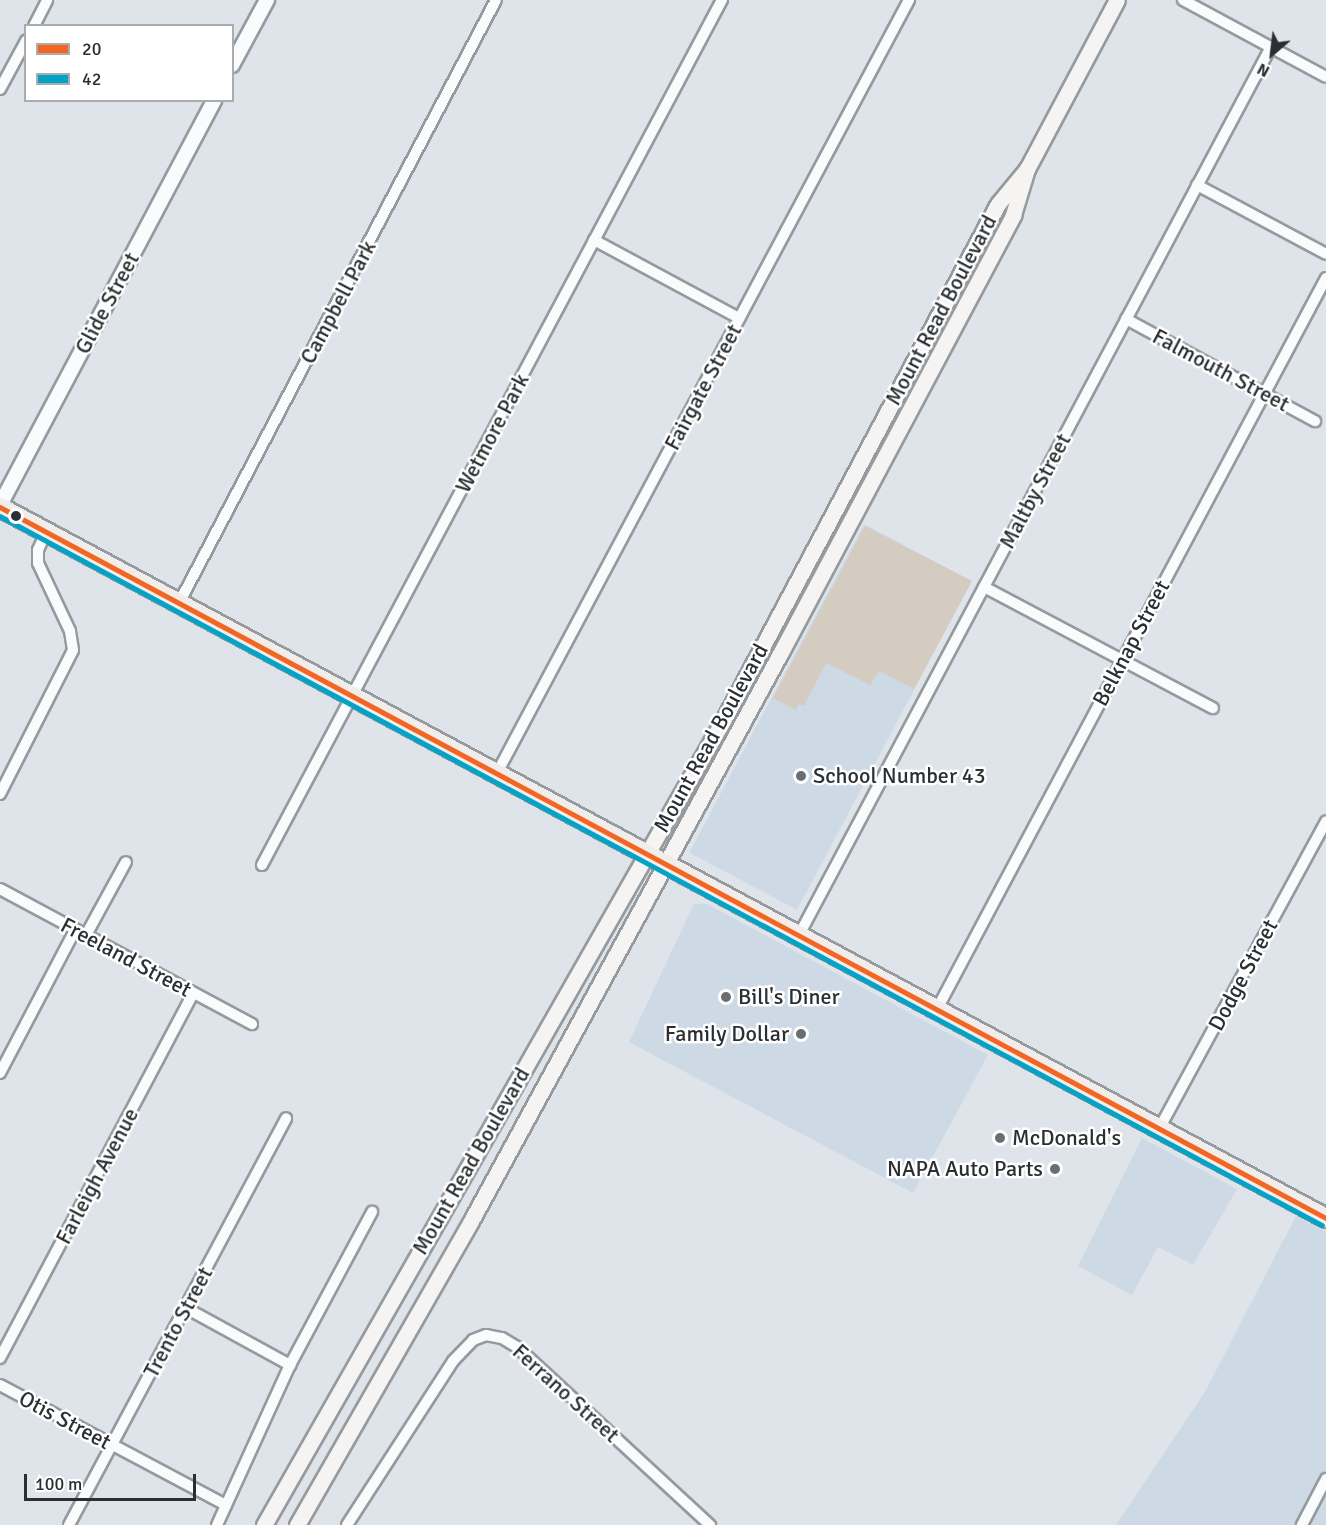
<!DOCTYPE html>
<html>
<head>
<meta charset="utf-8">
<style>
	body { margin:0 }
	#map { position:relative; width:1326px; height:1525px; overflow:hidden; background:#dee4ea; font-family:Signika,sans-serif }
	div>[style] { position:absolute }
	.built>* { inset:0; background:#cdd9e5; transform-origin:0 0 }
	.green>* { inset:0; background:#d4ccc1 }
	.roads { filter:drop-shadow(2px 0 #959a9e) drop-shadow(-2px 0 #959a9e) drop-shadow(0 2px #959a9e) drop-shadow(0 -2px #959a9e) }
	.minor>* { height:10px; margin:-5px; padding:0 5px; transform-origin:5px; border-radius:5px; background:#fafbfc }
	.tertiary>* { height:14px; margin:-7px; padding:0 7px; transform-origin:7px; border-radius:7px; background:#fafbfc }
	.secondary>* { height:15px; margin:-7.5px; padding:0 7.5px; transform-origin:7.5px; border-radius:7.5px; background:#f5f4f3 }
	.primary>* { height:18px; margin:-9px; padding:0 9px; transform-origin:9px; border-radius:9px; background:#f0edea }
	.bus-1>* { height:4.5px; margin:-2.25px; padding:0 2.25px; transform-origin:2.25px; border-radius:2.25px; background:#f26522 }
	.bus-2>* { height:4.5px; margin:-2.25px; padding:0 2.25px; transform-origin:2.25px; border-radius:2.25px; background:#02a3c6 }
	.dots>* { width:16px; height:16px; translate:-50% -50%; box-sizing:border-box; border:3px solid #fff; border-radius:50% }
	span { translate:-50% -50%; white-space:nowrap; text-align:center; line-height:1.15; -webkit-text-stroke:5px #fff; paint-order:stroke }
	.street-label { font-size:22px; color:#2b2f33 }
	.poi-label { font-size:22px; color:#2b2f33 }
	.left { translate:0 -50%; text-align:left }
	.right { translate:-100% -50%; text-align:right }
	.legend { position:absolute; left:24px; top:24px; width:210px; height:78px; box-sizing:border-box; background:#fff; border:2px solid #aaacad; margin:0; padding:8px 10px; list-style:none; font-size:18px; color:#2b2f33 }
	.legend li { display:flex; align-items:center; gap:12px; height:30px }
	.legend b { width:30px; border:2px solid #aaacad }
	.north { position:absolute; left:1242px; top:24px; width:60px; height:60px; -webkit-text-stroke:4px #fff; paint-order:stroke; rotate:208deg; font-size:16px; font-weight:700; line-height:24px; text-align:center; color:#2b2f33 }
	.north::after { content:''; display:block; margin:auto; width:21px; height:27px; background:#2b2f33; clip-path:polygon(50% 0,100% 100%,50% 72%,0 100%) }
	.scale { position:absolute; left:24px; top:1474px; width:172px; height:27px; box-sizing:border-box; border:3px solid #2b2f33; border-top:0; padding-left:8px; font-size:18px; line-height:21px; white-space:nowrap; color:#2b2f33; -webkit-text-stroke:4px #fff; paint-order:stroke }
</style>
</head>
<body>
<div id="map">
	<div class="built">
		<div style="left:864px;top:524px;width:122px;height:372px;rotate:28deg"></div>
		<div style="clip-path:polygon(694px 904px,707px 904px,988px 1055px,913px 1193px,629px 1042px)"></div>
		<div style="clip-path:polygon(1142px 1138px,1237px 1189px,1193px 1265px,1158px 1247px,1132px 1295px,1078px 1266px)"></div>
		<div style="clip-path:polygon(1296px 1216px,1326px 1232px,1326px 1525px,1116px 1525px,1205px 1392px)"></div>
	</div>
	<div class="green">
		<div style="clip-path:polygon(865px 526px,972px 581px,914px 689px,879px 671px,870px 685px,826px 663px,804px 706px,799px 704px,796px 710px,773px 698px)"></div>
	</div>
	<div class="roads">
		<div class="minor">
			<div style="left:1183px;top:0;width:162px;rotate:28.3deg"></div>
			<div style="left:34px;top:26px;width:29px;rotate:-63deg"></div>
			<div style="left:0;top:89px;width:55px;rotate:-61.6deg"></div>
			<div style="left:1197px;top:185px;width:146px;rotate:28.1deg"></div>
			<div style="left:594px;top:240px;width:165px;rotate:28.3deg"></div>
			<div style="left:1126px;top:319px;width:215px;rotate:28.4deg"></div>
			<div style="left:984px;top:587px;width:259px;rotate:27.9deg"></div>
			<div style="left:179px;top:603px;width:681px;rotate:-62.27deg"></div>
			<div style="left:497px;top:773px;width:876px;rotate:-61.94deg"></div>
			<div style="left:0;top:794px;width:161px;rotate:-63.1deg"></div>
			<div style="left:73px;top:650px;width:19px;rotate:-99deg"></div>
			<div style="left:70px;top:631px;width:75px;rotate:-115.2deg"></div>
			<div style="left:38px;top:563px;width:13px;rotate:-90deg"></div>
			<div style="left:38px;top:550px;width:20px;rotate:-66deg"></div>
			<div style="left:262px;top:865px;width:980px;rotate:-62deg"></div>
			<div style="left:0;top:889px;width:286px;rotate:28.2deg"></div>
			<div style="left:86px;top:935px;width:83px;rotate:-61.3deg"></div>
			<div style="left:799px;top:935px;width:1006px;rotate:-62.01deg"></div>
			<div style="left:937px;top:1009px;width:828px;rotate:-61.98deg"></div>
			<div style="left:0;top:1073px;width:161px;rotate:-62.3deg"></div>
			<div style="left:1159px;top:1129px;width:350px;rotate:-61.5deg"></div>
			<div style="left:186px;top:1308px;width:119px;rotate:28.7deg"></div>
			<div style="left:0;top:1358px;width:413px;rotate:-62.1deg"></div>
			<div style="left:0;top:1385px;width:256px;rotate:28deg"></div>
			<div style="left:69px;top:1525px;width:461px;rotate:-61.9deg"></div>
			<div style="left:217px;top:1525px;width:176px;rotate:-65.5deg"></div>
			<div style="left:290px;top:1365px;width:174px;rotate:-61.8deg"></div>
			<div style="left:347px;top:1525px;width:195px;rotate:-57.1deg"></div>
			<div style="left:453px;top:1361px;width:29px;rotate:-46deg"></div>
			<div style="left:473px;top:1340px;width:14px;rotate:-21deg"></div>
			<div style="left:486px;top:1335px;width:16px;rotate:11deg"></div>
			<div style="left:502px;top:1338px;width:17px;rotate:31deg"></div>
			<div style="left:517px;top:1347px;width:263px;rotate:42.7deg"></div>
			<div style="left:1302px;top:1525px;width:52px;rotate:-62.4deg"></div>
		</div>
		<div class="tertiary">
			<div style="left:232px;top:65px;width:74px;rotate:-61.7deg"></div>
			<div style="left:0;top:505px;width:458px;rotate:-62.1deg"></div>
		</div>
		<div class="secondary">
			<div style="left:264px;top:1525px;width:928px;rotate:-60.29deg"></div>
			<div style="left:724px;top:719px;width:583px;rotate:-61.99deg"></div>
			<div style="left:998px;top:204px;width:45px;rotate:-50.4deg"></div>
			<div style="left:1027px;top:169px;width:191px;rotate:-62deg"></div>
			<div style="left:297px;top:1525px;width:350px;rotate:-60.2deg"></div>
			<div style="left:471px;top:1221px;width:648px;rotate:-61.42deg"></div>
			<div style="left:781px;top:652px;width:495px;rotate:-62deg"></div>
			<div style="left:1013px;top:215px;width:48px;rotate:-73.1deg"></div>
		</div>
		<div class="primary">
			<div style="left:0;top:507px;width:1505px;rotate:28.2deg"></div>
		</div>
	</div>
	<div class="bus-1">
		<div style="left:0;top:507px;width:1505px;rotate:28.2deg"></div>
	</div>
	<div class="bus-2">
		<div style="left:0;top:516px;width:1500px;rotate:28.21deg"></div>
	</div>
	<div class="dots">
		<div style="left:16px;top:516px;background:#2b2f33"></div>
		<div style="left:801px;top:776px;background:#6a6e73"></div>
		<div style="left:726px;top:997px;background:#6a6e73"></div>
		<div style="left:801px;top:1034px;background:#6a6e73"></div>
		<div style="left:1000px;top:1138px;background:#6a6e73"></div>
		<div style="left:1055px;top:1169px;background:#6a6e73"></div>
	</div>
	<div class="street-label">
		<span style="left:338px;top:302px;rotate:-62deg">Campbell Park</span>
		<span style="left:107px;top:303px;rotate:-62deg">Glide Street</span>
		<span style="left:941px;top:310px;rotate:-62deg">Mount Read Boulevard</span>
		<span style="left:1221px;top:370px;rotate:28deg">Falmouth Street</span>
		<span style="left:703px;top:387px;rotate:-62deg">Fairgate Street</span>
		<span style="left:492px;top:433px;rotate:-62deg">Wetmore Park</span>
		<span style="left:1035px;top:491px;rotate:-62deg">Maltby Street</span>
		<span style="left:1131px;top:643px;rotate:-62deg">Belknap Street</span>
		<span style="left:711px;top:738px;rotate:-61deg">Mount Read Boulevard</span>
		<span style="left:126px;top:957px;rotate:28deg">Freeland Street</span>
		<span style="left:1243px;top:975px;rotate:-62deg">Dodge Street</span>
		<span style="left:471px;top:1161px;rotate:-60deg">Mount Read Boulevard</span>
		<span style="left:97px;top:1176px;rotate:-62deg">Farleigh Avenue</span>
		<span style="left:178px;top:1322px;rotate:-62deg">Trento Street</span>
		<span style="left:566px;top:1393px;rotate:42deg">Ferrano Street</span>
		<span style="left:65px;top:1420px;rotate:28deg">Otis Street</span>
	</div>
	<div class="poi-label">
		<span class="left" style="left:813px;top:776px">School Number 43</span>
		<span class="left" style="left:738px;top:997px">Bill's Diner</span>
		<span class="right" style="left:789px;top:1034px">Family Dollar</span>
		<span class="left" style="left:1012px;top:1138px">McDonald's</span>
		<span class="right" style="left:1043px;top:1169px">NAPA Auto Parts</span>
	</div>
	<ul class="legend">
	<li><b style="height:8px;background:#f26522"></b>20</li>
	<li><b style="height:8px;background:#02a3c6"></b>42</li>
	</ul>
	<div class="north">N</div>
	<div class="scale">100 m</div>
</div>
</body>
</html>
